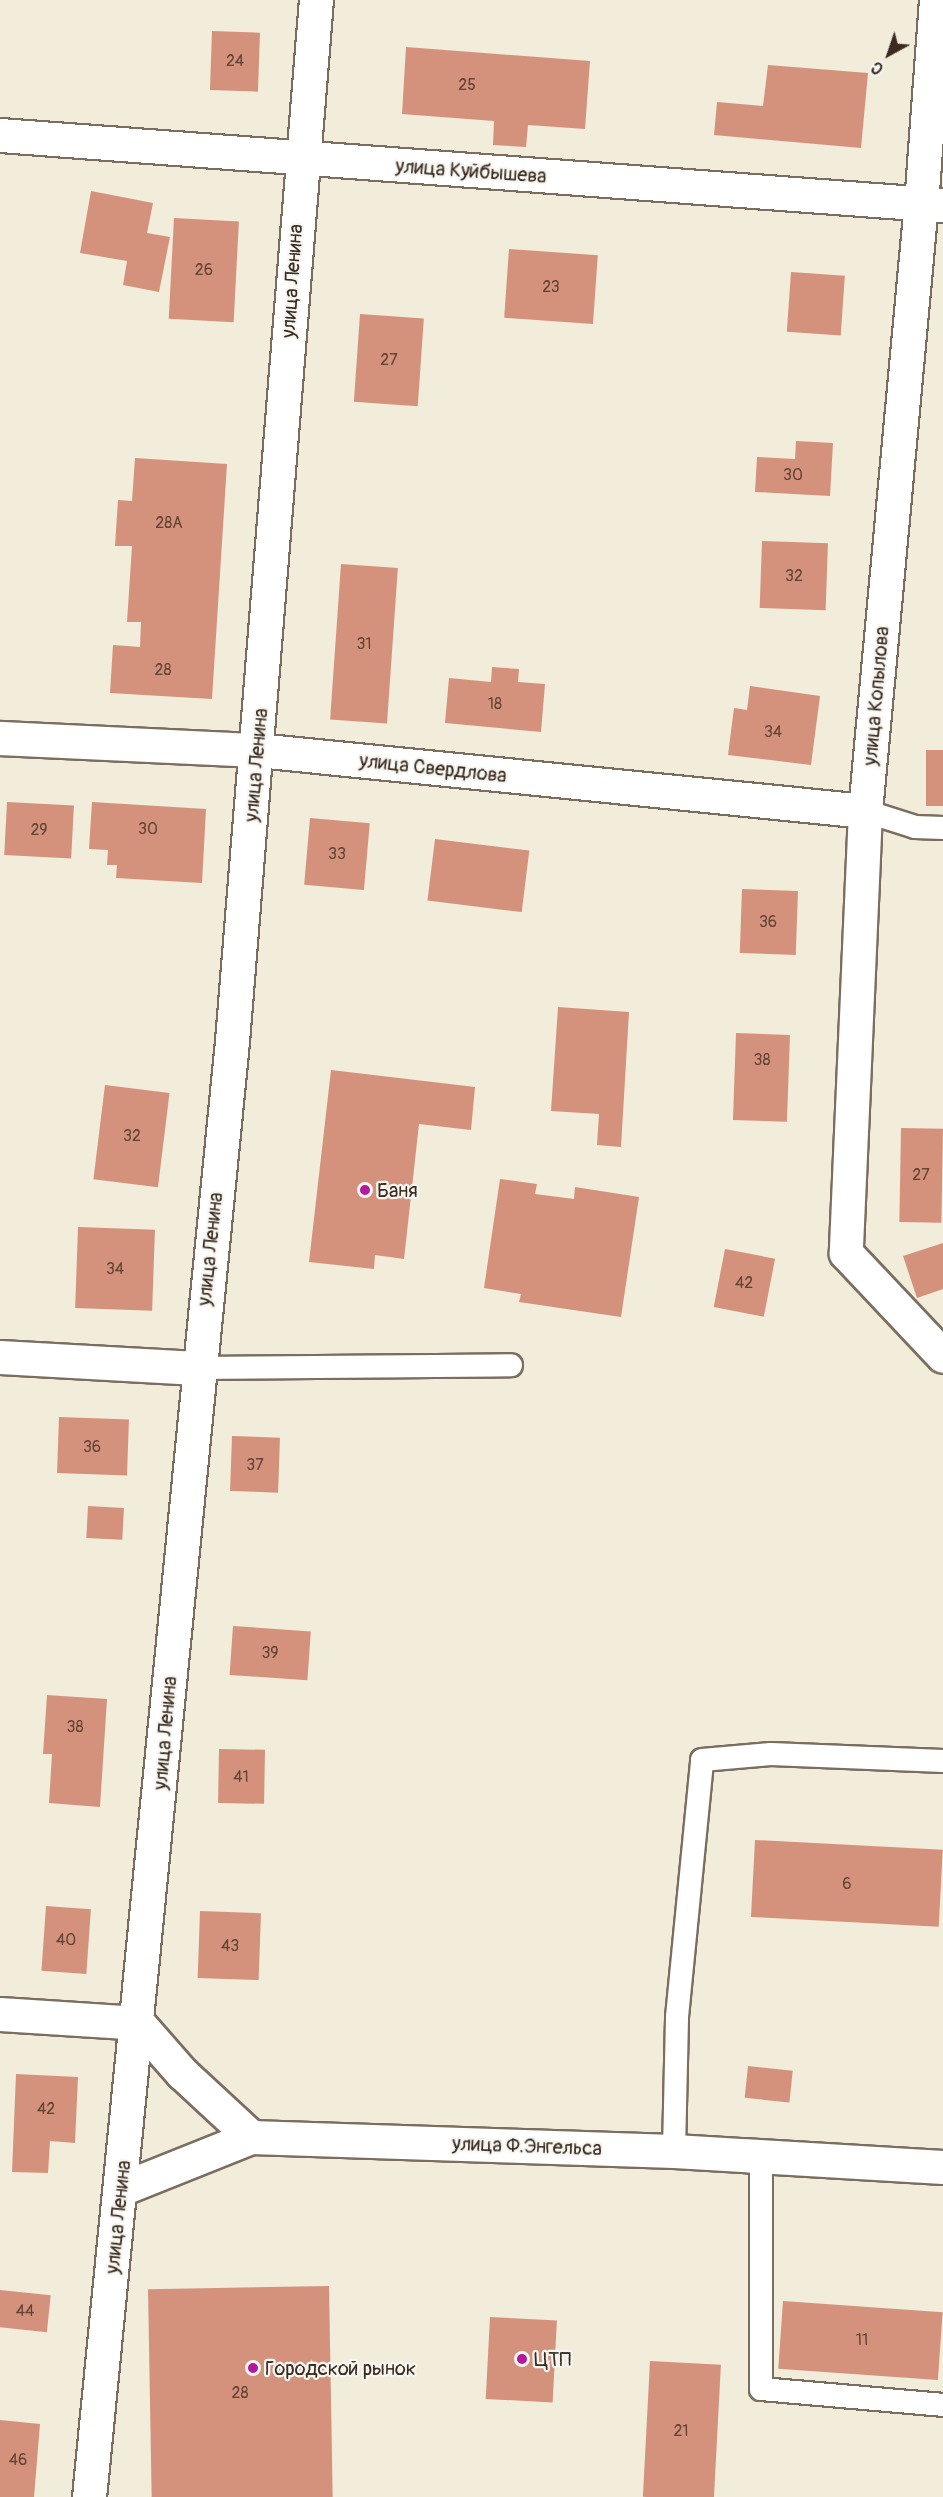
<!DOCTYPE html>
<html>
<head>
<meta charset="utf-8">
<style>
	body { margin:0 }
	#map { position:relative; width:943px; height:2497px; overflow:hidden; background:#f2ecda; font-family:Pangolin,sans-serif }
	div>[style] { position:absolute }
	.building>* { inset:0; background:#d4927c; transform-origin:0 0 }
	.roads { filter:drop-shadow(2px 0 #7b6e60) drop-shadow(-2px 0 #7b6e60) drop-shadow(0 2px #7b6e60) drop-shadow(0 -2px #7b6e60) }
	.service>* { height:22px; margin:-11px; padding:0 11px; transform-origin:11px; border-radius:11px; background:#fff }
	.minor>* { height:33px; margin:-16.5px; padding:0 16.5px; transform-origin:16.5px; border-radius:16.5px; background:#fff }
	.dots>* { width:16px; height:16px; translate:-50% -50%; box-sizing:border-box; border:3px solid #f6f6f2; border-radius:50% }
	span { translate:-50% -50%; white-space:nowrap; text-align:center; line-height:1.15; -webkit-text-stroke:4.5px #f6f6f2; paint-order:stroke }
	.number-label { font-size:16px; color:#614436 }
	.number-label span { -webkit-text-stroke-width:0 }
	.street-label { font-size:20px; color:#3b2a1e }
	.poi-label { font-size:20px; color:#3b2a1e }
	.left { translate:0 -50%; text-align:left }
	.north { position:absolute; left:859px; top:24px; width:60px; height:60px; -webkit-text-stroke:4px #f6f6f2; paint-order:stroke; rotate:220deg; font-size:16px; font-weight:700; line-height:24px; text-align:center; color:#3b2a1e }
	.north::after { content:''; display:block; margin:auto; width:21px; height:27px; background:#3b2a1e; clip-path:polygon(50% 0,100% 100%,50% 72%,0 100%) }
</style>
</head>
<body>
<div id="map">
	<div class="building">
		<div style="left:212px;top:31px;width:48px;height:59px;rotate:2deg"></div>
		<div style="clip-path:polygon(406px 47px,590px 61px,585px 129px,528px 125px,526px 147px,493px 145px,494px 121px,402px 114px)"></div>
		<div style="clip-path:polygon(768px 65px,868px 73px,861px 148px,714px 135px,717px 102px,763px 106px)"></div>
		<div style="clip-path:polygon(91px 191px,153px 203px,147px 233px,170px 237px,159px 292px,123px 285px,127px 261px,80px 253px)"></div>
		<div style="left:174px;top:218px;width:65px;height:101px;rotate:3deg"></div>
		<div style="left:509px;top:249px;width:89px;height:69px;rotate:4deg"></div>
		<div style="left:791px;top:272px;width:54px;height:60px;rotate:4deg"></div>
		<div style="left:360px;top:314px;width:64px;height:88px;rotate:4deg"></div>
		<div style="clip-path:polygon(796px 441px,833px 443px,830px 496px,755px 492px,757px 457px,795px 459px)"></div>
		<div style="clip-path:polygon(135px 458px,227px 464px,212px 699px,110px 693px,113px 645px,140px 647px,141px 622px,127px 622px,132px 546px,115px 546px,118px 500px,132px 501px)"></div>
		<div style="left:762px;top:541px;width:66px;height:67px;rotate:2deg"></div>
		<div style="left:341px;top:564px;width:57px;height:156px;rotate:4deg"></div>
		<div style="clip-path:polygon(492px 667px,519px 669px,518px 682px,545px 684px,541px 732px,445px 723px,449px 678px,491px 682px)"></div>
		<div style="clip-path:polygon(750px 686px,820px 696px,811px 765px,728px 755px,734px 708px,747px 710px)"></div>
		<div style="left:926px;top:750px;width:17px;height:56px"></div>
		<div style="left:7px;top:802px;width:67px;height:53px;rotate:3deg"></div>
		<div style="clip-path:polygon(92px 802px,206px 809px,202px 883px,116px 878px,117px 865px,107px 865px,108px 850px,89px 849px)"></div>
		<div style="left:310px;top:818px;width:60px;height:67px;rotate:5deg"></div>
		<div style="left:435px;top:839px;width:95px;height:62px;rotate:7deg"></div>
		<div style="left:742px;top:889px;width:56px;height:64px;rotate:2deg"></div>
		<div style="clip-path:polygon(558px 1007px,629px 1012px,621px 1147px,597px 1145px,599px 1114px,551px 1111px)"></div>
		<div style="left:736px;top:1033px;width:54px;height:87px;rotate:2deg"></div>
		<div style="clip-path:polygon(331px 1070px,475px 1087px,471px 1130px,419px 1124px,404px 1259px,375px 1255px,374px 1269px,309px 1262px)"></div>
		<div style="left:105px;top:1085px;width:65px;height:95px;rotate:7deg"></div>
		<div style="left:901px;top:1128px;width:42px;height:94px;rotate:1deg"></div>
		<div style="clip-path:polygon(500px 1179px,537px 1184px,535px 1194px,574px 1199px,575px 1187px,639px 1197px,621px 1317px,519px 1302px,521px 1294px,484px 1288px)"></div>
		<div style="left:78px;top:1227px;width:77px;height:81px;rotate:2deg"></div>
		<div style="clip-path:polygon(943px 1243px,943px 1289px,917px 1298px,903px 1256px)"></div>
		<div style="left:725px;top:1249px;width:51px;height:59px;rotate:11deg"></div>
		<div style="left:59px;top:1417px;width:70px;height:56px;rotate:2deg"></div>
		<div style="left:232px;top:1436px;width:48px;height:55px;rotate:2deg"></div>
		<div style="left:88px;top:1506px;width:36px;height:32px;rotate:3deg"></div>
		<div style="left:233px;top:1626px;width:78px;height:49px;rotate:4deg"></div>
		<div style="clip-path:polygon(47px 1695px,107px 1699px,100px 1807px,49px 1803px,52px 1754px,43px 1754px)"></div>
		<div style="left:219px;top:1749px;width:46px;height:54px;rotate:1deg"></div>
		<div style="left:755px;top:1840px;width:188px;height:77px;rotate:3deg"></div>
		<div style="left:46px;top:1906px;width:45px;height:65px;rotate:4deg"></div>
		<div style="left:200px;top:1911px;width:61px;height:67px;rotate:2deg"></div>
		<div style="left:748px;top:2066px;width:45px;height:32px;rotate:6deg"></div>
		<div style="clip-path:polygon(16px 2074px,78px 2077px,75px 2143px,50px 2141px,48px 2173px,12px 2172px)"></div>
		<div style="left:329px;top:2286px;width:211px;height:181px;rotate:89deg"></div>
		<div style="left:0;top:2290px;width:51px;height:37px;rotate:6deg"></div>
		<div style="left:783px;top:2301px;width:160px;height:68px;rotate:4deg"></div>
		<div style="left:490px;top:2317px;width:67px;height:82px;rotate:3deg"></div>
		<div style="left:650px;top:2361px;width:71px;height:136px;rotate:3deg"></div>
		<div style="clip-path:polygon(0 2420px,40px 2424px,34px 2497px,0 2497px)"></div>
	</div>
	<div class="roads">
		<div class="service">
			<div style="left:865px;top:811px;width:52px;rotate:17.7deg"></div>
			<div style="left:915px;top:827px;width:28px;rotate:2deg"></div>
			<div style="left:197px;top:1368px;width:314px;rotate:-0.5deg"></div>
			<div style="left:674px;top:2151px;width:134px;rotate:-88.7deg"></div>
			<div style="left:677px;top:2017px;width:258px;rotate:-84.4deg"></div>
			<div style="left:702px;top:1760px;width:69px;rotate:-5deg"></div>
			<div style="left:771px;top:1754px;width:172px;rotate:2.3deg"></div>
			<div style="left:761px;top:2157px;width:232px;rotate:90deg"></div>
			<div style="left:761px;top:2389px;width:183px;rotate:5deg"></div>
		</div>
		<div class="minor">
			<div style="left:936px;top:0;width:204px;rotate:94.2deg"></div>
			<div style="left:921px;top:203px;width:611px;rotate:95.26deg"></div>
			<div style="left:865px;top:811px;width:442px;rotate:92.5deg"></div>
			<div style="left:846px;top:1253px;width:141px;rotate:46.7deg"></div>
			<div style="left:0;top:135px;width:946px;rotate:4.25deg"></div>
			<div style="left:0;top:738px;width:257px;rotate:2.7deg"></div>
			<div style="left:257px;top:750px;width:611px;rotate:5.73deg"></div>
			<div style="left:0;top:1357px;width:197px;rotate:3.2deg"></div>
			<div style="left:0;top:2014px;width:138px;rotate:3.7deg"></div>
			<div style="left:138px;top:2023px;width:67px;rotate:48.7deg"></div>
			<div style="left:182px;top:2073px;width:94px;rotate:42.8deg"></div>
			<div style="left:121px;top:2189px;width:140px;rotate:-21.8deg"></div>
			<div style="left:251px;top:2137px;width:423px;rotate:1.9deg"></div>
			<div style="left:674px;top:2151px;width:269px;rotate:3.4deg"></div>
			<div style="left:89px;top:2497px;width:1463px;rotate:-84.39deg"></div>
			<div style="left:232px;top:1041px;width:1044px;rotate:-85.39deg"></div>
		</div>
	</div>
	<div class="dots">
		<div style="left:365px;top:1190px;background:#b5179e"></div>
		<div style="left:522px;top:2359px;background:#b5179e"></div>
		<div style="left:253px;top:2368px;background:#b5179e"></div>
	</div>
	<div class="number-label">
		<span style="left:235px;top:61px">24</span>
		<span style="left:467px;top:85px">25</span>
		<span style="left:204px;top:270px">26</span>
		<span style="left:551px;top:287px">23</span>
		<span style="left:389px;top:360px">27</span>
		<span style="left:793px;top:475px">30</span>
		<span style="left:169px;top:523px">28А</span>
		<span style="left:794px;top:576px">32</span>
		<span style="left:364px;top:644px">31</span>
		<span style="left:163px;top:670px">28</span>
		<span style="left:495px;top:704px">18</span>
		<span style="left:773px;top:732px">34</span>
		<span style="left:148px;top:829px">30</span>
		<span style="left:39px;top:830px">29</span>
		<span style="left:337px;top:854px">33</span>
		<span style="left:768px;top:922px">36</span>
		<span style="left:762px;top:1060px">38</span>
		<span style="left:132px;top:1136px">32</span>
		<span style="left:921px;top:1175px">27</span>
		<span style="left:115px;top:1269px">34</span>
		<span style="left:744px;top:1283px">42</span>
		<span style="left:92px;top:1447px">36</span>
		<span style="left:255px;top:1465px">37</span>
		<span style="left:270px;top:1653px">39</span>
		<span style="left:75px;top:1727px">38</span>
		<span style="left:241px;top:1777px">41</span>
		<span style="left:847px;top:1884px">6</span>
		<span style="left:66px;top:1940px">40</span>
		<span style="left:230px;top:1946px">43</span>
		<span style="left:46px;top:2109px">42</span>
		<span style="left:25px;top:2311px">44</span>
		<span style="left:862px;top:2340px">11</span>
		<span style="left:240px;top:2393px">28</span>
		<span style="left:681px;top:2431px">21</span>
		<span style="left:18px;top:2460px">46</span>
	</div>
	<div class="street-label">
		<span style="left:471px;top:171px;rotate:4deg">улица Куйбышева</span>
		<span style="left:292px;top:281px;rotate:-86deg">улица Ленина</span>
		<span style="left:876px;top:696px;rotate:-85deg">улица Копылова</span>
		<span style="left:256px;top:765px;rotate:-85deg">улица Ленина</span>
		<span style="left:433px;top:768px;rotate:6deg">улица Свердлова</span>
		<span style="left:210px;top:1249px;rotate:-84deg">улица Ленина</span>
		<span style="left:165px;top:1733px;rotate:-85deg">улица Ленина</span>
		<span style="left:527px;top:2146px;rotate:2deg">улица Ф.Энгельса</span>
		<span style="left:118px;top:2217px;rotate:-84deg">улица Ленина</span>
	</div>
	<div class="poi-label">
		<span class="left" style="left:377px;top:1190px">Баня</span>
		<span class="left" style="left:534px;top:2359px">ЦТП</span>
		<span class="left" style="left:265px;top:2368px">Городской рынок</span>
	</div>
	<div class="north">С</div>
</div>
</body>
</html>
